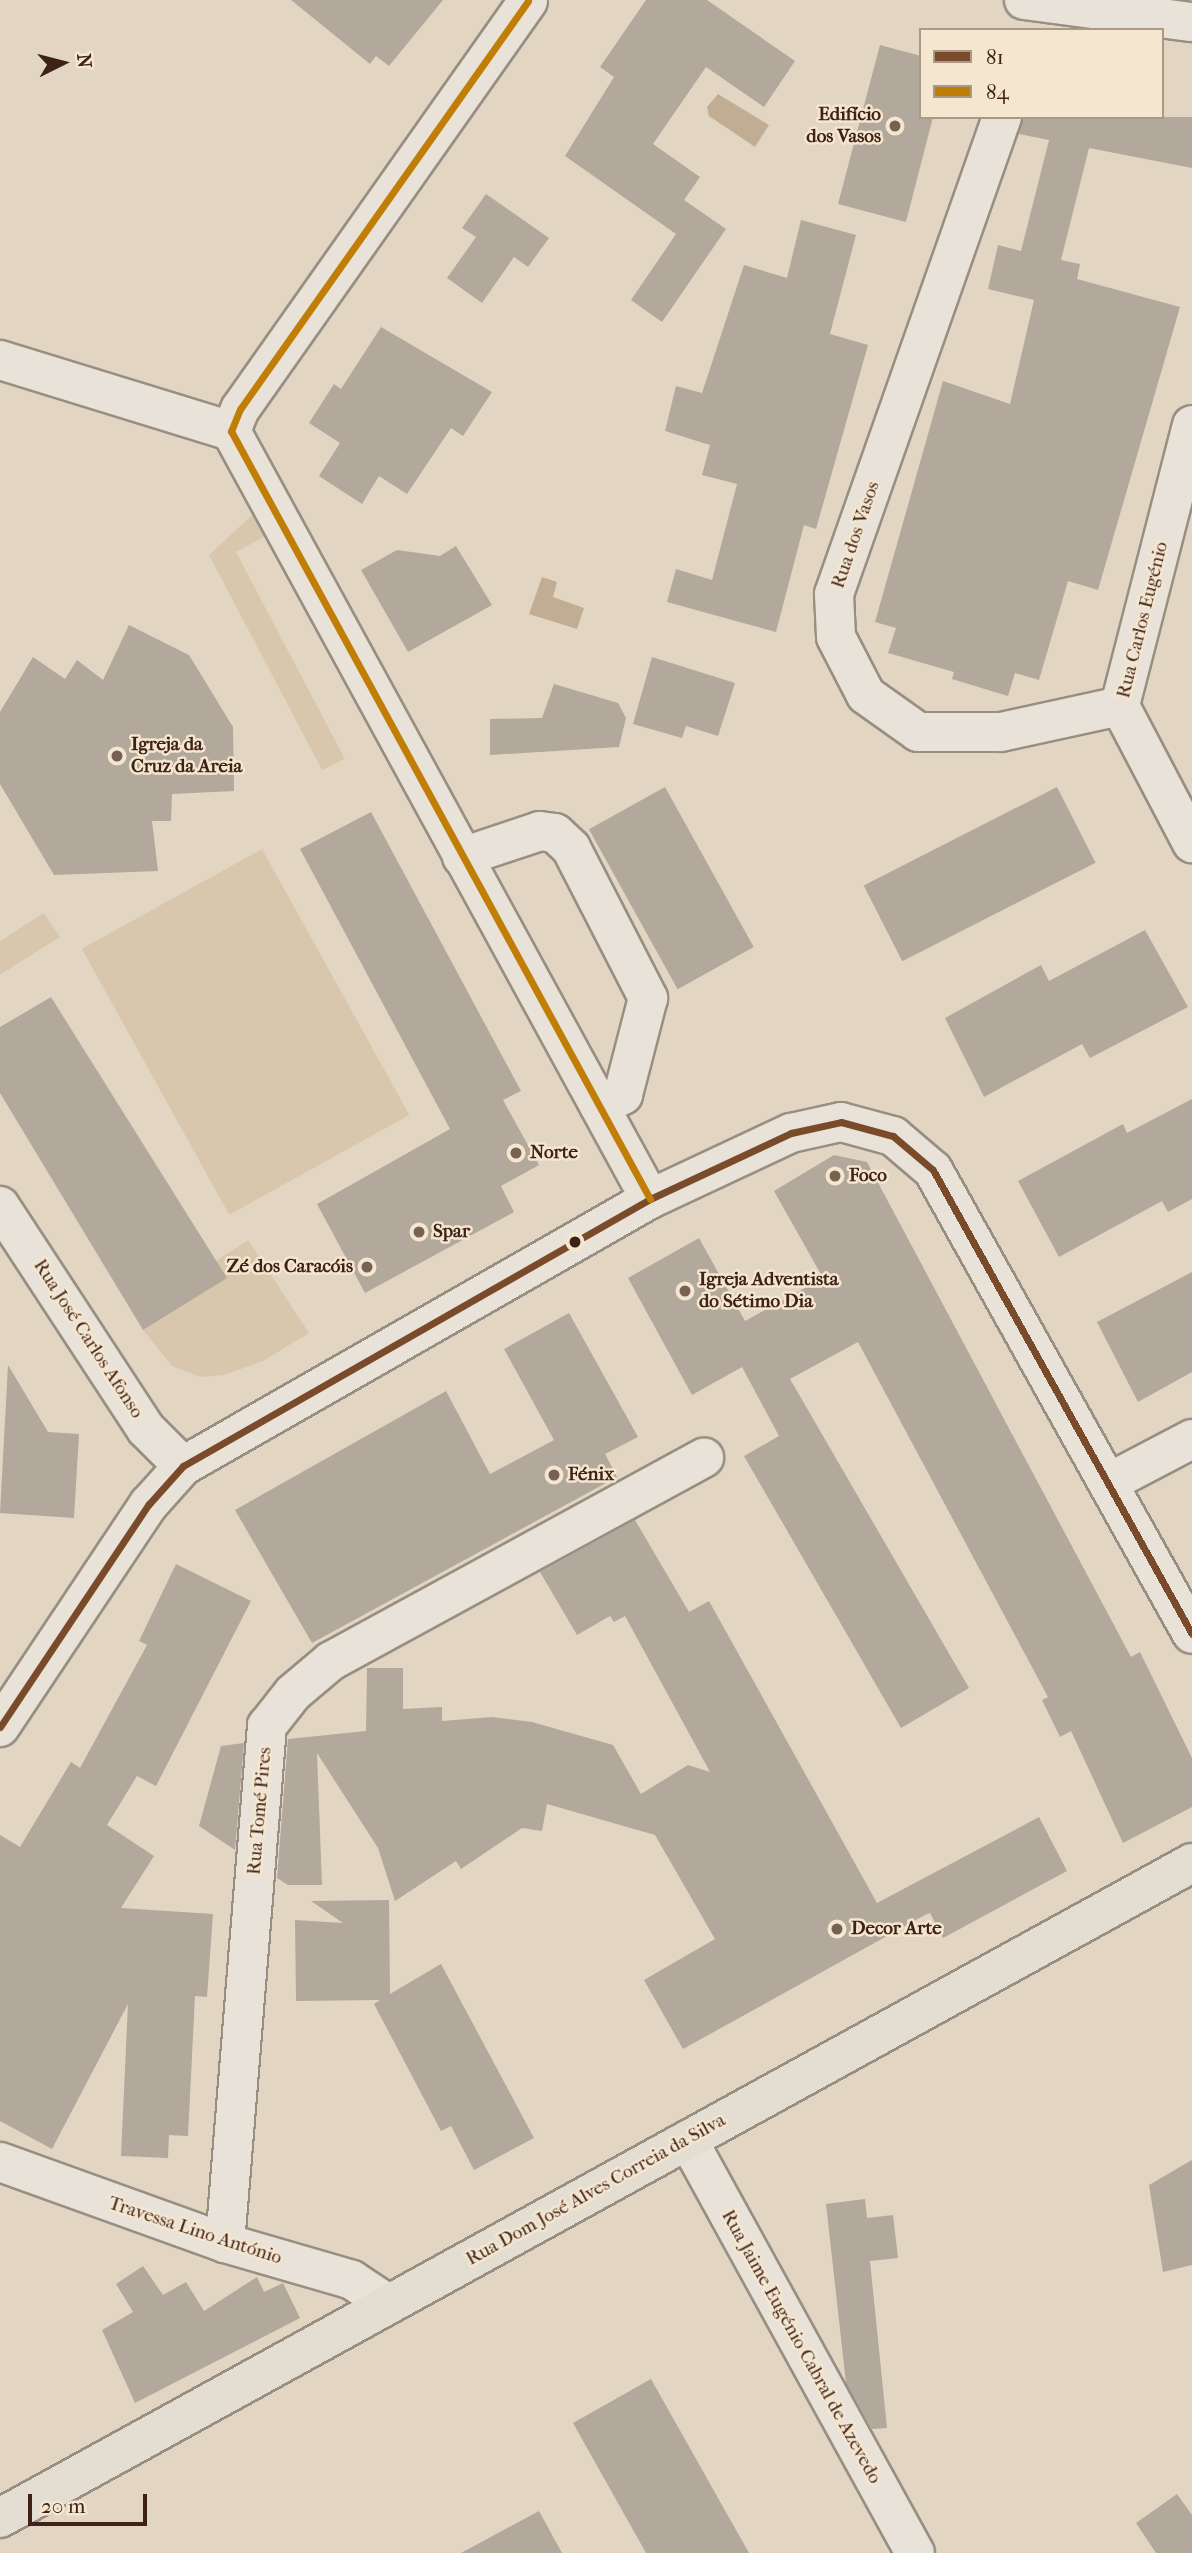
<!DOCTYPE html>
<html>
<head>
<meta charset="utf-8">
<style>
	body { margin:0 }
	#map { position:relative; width:1192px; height:2553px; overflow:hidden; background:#e2d6c3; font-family:"IM FELL French Canon",serif }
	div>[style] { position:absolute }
	.green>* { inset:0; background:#d9c7ad; transform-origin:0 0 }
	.water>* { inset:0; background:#c1ad94 }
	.building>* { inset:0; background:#b2a89b; transform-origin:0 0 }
	.roads { filter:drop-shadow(2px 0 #988e82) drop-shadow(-2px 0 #988e82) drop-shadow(0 2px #988e82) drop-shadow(0 -2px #988e82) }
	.minor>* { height:38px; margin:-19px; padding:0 19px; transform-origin:19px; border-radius:19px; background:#e8e2d8 }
	.major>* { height:38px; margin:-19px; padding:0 19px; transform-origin:19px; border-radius:19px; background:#e4ddd2 }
	.bus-1>* { height:7px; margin:-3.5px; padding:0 3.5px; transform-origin:3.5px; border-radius:3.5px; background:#7a4b2a }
	.bus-2>* { height:7px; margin:-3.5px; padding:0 3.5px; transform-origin:3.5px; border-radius:3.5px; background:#c07e07 }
	.dots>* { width:19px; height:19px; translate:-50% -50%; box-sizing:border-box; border:4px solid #f5e6d0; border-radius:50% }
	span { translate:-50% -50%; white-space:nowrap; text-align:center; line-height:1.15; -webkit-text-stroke:5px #f5e6d0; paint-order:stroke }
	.poi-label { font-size:19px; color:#3e2217; font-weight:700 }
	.right { translate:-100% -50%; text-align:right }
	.left { translate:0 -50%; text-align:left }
	.street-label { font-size:19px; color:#3e2217 }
	.legend { position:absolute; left:919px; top:28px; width:245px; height:91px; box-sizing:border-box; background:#f5e6d0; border:2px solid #ac9886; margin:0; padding:9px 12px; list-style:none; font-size:21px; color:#3e2217 }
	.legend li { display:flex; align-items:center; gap:14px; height:35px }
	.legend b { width:35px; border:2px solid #ac9886 }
	.north { position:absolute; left:28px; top:28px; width:70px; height:70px; -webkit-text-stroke:5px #f5e6d0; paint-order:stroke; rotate:84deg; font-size:19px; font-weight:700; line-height:28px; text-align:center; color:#3e2217 }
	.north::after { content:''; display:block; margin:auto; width:24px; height:32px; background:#3e2217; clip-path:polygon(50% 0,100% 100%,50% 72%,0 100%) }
	.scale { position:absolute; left:28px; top:2494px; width:119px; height:32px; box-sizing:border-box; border:4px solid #3e2217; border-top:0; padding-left:9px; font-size:21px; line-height:24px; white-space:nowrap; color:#3e2217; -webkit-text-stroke:5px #f5e6d0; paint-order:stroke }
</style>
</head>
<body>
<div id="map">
	<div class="green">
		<div style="clip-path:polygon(252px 515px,264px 537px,236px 552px,345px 759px,322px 770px,209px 555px)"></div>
		<div style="left:262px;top:849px;width:304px;height:206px;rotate:61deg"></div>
		<div style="clip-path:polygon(44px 913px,60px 937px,0 975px,0 941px)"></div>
		<div style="clip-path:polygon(248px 1240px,309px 1333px,263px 1361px,224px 1375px,200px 1377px,172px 1366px,143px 1330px,226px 1278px,216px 1261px)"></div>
	</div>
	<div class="water">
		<div style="clip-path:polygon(718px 94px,769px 125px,755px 147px,709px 116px,707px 107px)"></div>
		<div style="clip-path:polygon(542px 577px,557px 582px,553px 597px,584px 608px,577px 629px,529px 614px)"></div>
	</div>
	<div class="building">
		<div style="clip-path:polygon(291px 0,443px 0,389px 66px,376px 56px,370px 64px)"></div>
		<div style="clip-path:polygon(646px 0,707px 0,795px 61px,764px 107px,706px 67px,653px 144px,700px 177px,684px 200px,726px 229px,662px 322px,631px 300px,676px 234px,565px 156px,614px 77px,600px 67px)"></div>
		<div style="clip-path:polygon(880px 45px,921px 56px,921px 117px,933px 117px,906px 222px,838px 204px)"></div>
		<div style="clip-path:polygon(1023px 117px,1192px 117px,1192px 168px,1089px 148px,1061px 260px,1080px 264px,1077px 279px,1180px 307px,1098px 590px,1068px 581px,1039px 680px,1015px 673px,1008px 696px,952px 679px,954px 672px,888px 653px,896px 628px,875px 622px,943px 381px,1010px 404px,1034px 300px,988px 289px,998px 245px,1021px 251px,1049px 140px,1019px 134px)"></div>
		<div style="clip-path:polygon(486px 194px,549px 238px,528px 267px,514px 257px,482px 303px,447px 278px,476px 237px,462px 228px)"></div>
		<div style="clip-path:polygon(801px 220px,856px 235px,830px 334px,868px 345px,816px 529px,804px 525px,776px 632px,667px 602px,676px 569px,712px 580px,737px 484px,702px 475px,710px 445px,665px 431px,676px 386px,702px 393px,744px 265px,787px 278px)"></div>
		<div style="clip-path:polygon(381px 327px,492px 392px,463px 436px,451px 428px,407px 494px,379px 476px,362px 504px,319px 476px,340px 443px,309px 423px,334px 384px,341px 389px)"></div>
		<div style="clip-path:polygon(456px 546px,492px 605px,408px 652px,361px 570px,397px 550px,440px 556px)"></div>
		<div style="clip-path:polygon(129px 625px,189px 655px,233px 727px,234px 791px,172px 794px,171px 821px,152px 821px,158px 871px,54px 875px,0 784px,0 712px,33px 657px,65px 679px,77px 660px,103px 680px)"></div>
		<div style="clip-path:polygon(652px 657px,735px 683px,718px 736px,686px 726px,682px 738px,633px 724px)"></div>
		<div style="clip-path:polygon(554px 684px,618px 703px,626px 718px,619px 747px,490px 755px,490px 719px,542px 718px)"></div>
		<div style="left:665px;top:787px;width:183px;height:87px;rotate:61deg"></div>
		<div style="left:1057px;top:787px;width:85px;height:217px;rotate:63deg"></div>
		<div style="clip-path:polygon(371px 812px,521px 1091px,503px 1100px,539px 1165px,501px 1186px,514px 1212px,365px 1293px,317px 1204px,450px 1129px,300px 849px)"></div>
		<div style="clip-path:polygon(1145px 930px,1188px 1007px,1090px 1058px,1082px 1044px,984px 1097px,945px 1018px,1041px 965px,1049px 981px)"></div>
		<div style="clip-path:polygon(51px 997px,227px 1278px,143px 1330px,0 1093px,0 1027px)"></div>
		<div style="clip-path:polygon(1192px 1099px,1192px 1199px,1168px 1212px,1162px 1201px,1059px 1257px,1018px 1181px,1123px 1124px,1127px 1133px)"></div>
		<div style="clip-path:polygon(834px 1155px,867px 1162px,1131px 1657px,1140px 1652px,1192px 1758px,1192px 1807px,1123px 1843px,1071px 1731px,1060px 1737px,1042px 1700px,1048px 1697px,858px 1342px,790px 1379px,969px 1688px,901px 1728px,744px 1456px,779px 1436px,742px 1367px,692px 1395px,628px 1278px,699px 1238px,745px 1321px,823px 1278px,774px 1191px)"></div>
		<div style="clip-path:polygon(1192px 1272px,1192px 1372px,1138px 1402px,1097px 1322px)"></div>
		<div style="clip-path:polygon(569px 1313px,638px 1437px,605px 1454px,617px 1477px,312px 1643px,235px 1510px,446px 1391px,490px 1474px,554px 1440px,504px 1349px)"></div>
		<div style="clip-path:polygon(8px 1365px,48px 1432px,79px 1434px,74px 1518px,0 1513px)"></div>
		<div style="clip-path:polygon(635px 1520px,689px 1612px,709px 1601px,877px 1903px,1039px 1817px,1067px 1871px,943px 1938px,930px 1913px,925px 1915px,683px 2049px,644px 1980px,715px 1939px,655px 1835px,547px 1804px,542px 1831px,522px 1828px,461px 1869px,456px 1861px,395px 1901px,378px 1848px,317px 1753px,322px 1885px,288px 1885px,277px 1878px,288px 1739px,366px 1731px,367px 1668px,403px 1668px,403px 1709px,442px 1707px,442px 1721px,492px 1717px,532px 1722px,613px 1745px,641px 1794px,688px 1765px,710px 1772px,625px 1616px,614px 1622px,610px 1616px,577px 1635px,540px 1572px)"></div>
		<div style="clip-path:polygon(176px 1564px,251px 1601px,156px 1786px,137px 1776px,107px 1825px,154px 1856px,121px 1908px,213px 1914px,207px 1997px,195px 1996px,188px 2136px,169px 2135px,168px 2158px,121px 2156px,128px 2004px,52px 2149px,0 2121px,0 1835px,20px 1847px,71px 1762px,80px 1768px,147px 1645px,139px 1641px)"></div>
		<div style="clip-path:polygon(244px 1743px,235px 1850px,199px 1826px,221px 1746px)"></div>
		<div style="clip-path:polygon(389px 1900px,390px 1994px,441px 1964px,534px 2138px,474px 2170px,451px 2126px,441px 2131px,374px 2004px,380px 2000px,296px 2001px,295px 1920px,343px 1923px,311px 1901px)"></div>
		<div style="clip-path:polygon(1192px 2160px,1192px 2265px,1163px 2272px,1149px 2185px)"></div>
		<div style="clip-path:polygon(865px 2199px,867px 2218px,893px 2215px,898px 2258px,870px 2261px,887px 2428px,872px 2429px,846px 2383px,826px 2204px)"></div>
		<div style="clip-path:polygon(143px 2266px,163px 2295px,186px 2282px,204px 2311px,257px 2277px,264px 2292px,283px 2283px,300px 2318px,135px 2403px,102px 2330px,133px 2312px,116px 2284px)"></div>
		<div style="clip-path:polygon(651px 2379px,749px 2553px,646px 2553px,573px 2423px)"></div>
		<div style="clip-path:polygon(1177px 2494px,1192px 2515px,1192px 2553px,1156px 2553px,1136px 2523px)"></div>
		<div style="clip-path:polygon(539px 2511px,562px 2553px,461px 2553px)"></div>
	</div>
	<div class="roads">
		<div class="minor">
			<div style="left:1024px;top:0;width:169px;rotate:7.5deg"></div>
			<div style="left:528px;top:1px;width:499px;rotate:125.2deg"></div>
			<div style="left:240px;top:409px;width:24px;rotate:112deg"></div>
			<div style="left:231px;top:431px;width:875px;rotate:61.38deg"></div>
			<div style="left:1002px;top:117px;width:506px;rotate:109.4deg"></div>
			<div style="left:834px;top:594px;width:43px;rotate:87.3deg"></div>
			<div style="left:836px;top:637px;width:65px;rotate:62.7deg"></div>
			<div style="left:866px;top:695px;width:64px;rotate:35.4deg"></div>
			<div style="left:918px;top:732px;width:83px"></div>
			<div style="left:1001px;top:732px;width:122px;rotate:-12.3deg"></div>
			<div style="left:0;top:360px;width:242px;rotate:17.1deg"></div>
			<div style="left:1192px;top:425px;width:290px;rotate:104.4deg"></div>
			<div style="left:1120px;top:706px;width:155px;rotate:62.3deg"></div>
			<div style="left:462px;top:857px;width:82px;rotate:-18.4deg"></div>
			<div style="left:540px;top:831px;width:15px;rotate:8deg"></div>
			<div style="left:555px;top:833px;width:22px;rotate:43deg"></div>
			<div style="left:571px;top:848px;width:169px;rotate:62.8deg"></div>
			<div style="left:648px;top:998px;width:100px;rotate:104.5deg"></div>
			<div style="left:623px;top:1095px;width:26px;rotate:155deg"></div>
			<div style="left:0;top:1206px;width:267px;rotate:56.8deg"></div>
			<div style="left:146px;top:1429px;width:52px;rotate:45deg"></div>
			<div style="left:1108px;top:1483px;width:95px;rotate:-27.6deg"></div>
			<div style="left:0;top:1727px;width:268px;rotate:-56.3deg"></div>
			<div style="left:149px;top:1504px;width:51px;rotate:-48.2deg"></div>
			<div style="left:183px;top:1466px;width:538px;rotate:-29.76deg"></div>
			<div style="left:650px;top:1199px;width:156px;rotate:-25.1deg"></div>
			<div style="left:791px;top:1133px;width:51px;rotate:-12.4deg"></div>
			<div style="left:841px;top:1122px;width:54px;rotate:15.1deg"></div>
			<div style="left:893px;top:1136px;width:52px;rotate:40.4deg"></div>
			<div style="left:933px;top:1170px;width:531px;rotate:60.83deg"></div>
			<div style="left:688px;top:2140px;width:471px;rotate:61.2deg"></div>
			<div style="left:0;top:2162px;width:239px;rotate:19.8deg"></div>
			<div style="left:225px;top:2243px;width:132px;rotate:16.2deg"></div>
			<div style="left:352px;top:2280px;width:43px;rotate:33.7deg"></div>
			<div style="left:225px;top:2243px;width:519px;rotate:-85.36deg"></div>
			<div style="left:267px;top:1726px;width:42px;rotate:-51.8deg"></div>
			<div style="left:293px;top:1693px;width:50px;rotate:-40.1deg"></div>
			<div style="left:331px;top:1661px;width:425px;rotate:-28.6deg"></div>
		</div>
		<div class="major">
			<div style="left:0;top:2518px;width:1360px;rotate:-28.79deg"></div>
		</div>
	</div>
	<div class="bus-1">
		<div style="left:0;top:1727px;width:268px;rotate:-56.3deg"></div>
		<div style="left:149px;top:1504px;width:51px;rotate:-48.2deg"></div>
		<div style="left:183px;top:1466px;width:538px;rotate:-29.76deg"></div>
		<div style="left:650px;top:1199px;width:156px;rotate:-25.1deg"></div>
		<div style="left:791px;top:1133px;width:51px;rotate:-12.4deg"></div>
		<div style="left:841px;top:1122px;width:54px;rotate:15.1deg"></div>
		<div style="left:893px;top:1136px;width:52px;rotate:40.4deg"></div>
		<div style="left:933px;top:1170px;width:531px;rotate:60.83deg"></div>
	</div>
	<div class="bus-2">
		<div style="left:528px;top:1px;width:499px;rotate:125.2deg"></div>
		<div style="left:240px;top:409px;width:24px;rotate:112deg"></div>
		<div style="left:231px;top:431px;width:875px;rotate:61.38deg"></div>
	</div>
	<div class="dots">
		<div style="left:895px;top:126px;background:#776153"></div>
		<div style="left:117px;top:756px;background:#776153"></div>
		<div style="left:516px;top:1153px;background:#776153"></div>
		<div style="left:835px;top:1176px;background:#776153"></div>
		<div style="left:419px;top:1232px;background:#776153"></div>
		<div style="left:575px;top:1242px;background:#3e2217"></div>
		<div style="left:367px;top:1267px;background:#776153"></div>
		<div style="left:685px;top:1291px;background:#776153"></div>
		<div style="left:554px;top:1475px;background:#776153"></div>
		<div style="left:837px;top:1929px;background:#776153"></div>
	</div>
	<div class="poi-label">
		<span class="right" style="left:881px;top:126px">Edifício<br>dos Vasos</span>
		<span class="left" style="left:131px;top:756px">Igreja da<br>Cruz da Areia</span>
		<span class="left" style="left:530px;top:1153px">Norte</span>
		<span class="left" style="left:849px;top:1176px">Foco</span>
		<span class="left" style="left:433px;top:1232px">Spar</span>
		<span class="right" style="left:353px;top:1267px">Zé dos Caracóis</span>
		<span class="left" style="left:699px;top:1291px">Igreja Adventista<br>do Sétimo Dia</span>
		<span class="left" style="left:568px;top:1475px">Fénix</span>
		<span class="left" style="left:851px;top:1929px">Decor Arte</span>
	</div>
	<div class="street-label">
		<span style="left:856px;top:535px;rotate:-71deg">Rua dos Vasos</span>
		<span style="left:1143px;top:620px;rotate:-76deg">Rua Carlos Eugénio</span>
		<span style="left:88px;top:1339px;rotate:57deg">Rua José Carlos Afonso</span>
		<span style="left:260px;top:1811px;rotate:-85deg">Rua Tomé Pires</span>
		<span style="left:596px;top:2190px;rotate:-29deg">Rua Dom José Alves Correia da Silva</span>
		<span style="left:195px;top:2231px;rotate:18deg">Travessa Lino António</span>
		<span style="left:801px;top:2347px;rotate:61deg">Rua Jaime Eugénio Cabral de Azevedo</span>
	</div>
	<ul class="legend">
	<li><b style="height:9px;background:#7a4b2a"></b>81</li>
	<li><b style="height:9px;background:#c07e07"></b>84</li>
	</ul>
	<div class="north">N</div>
	<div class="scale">20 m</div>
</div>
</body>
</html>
